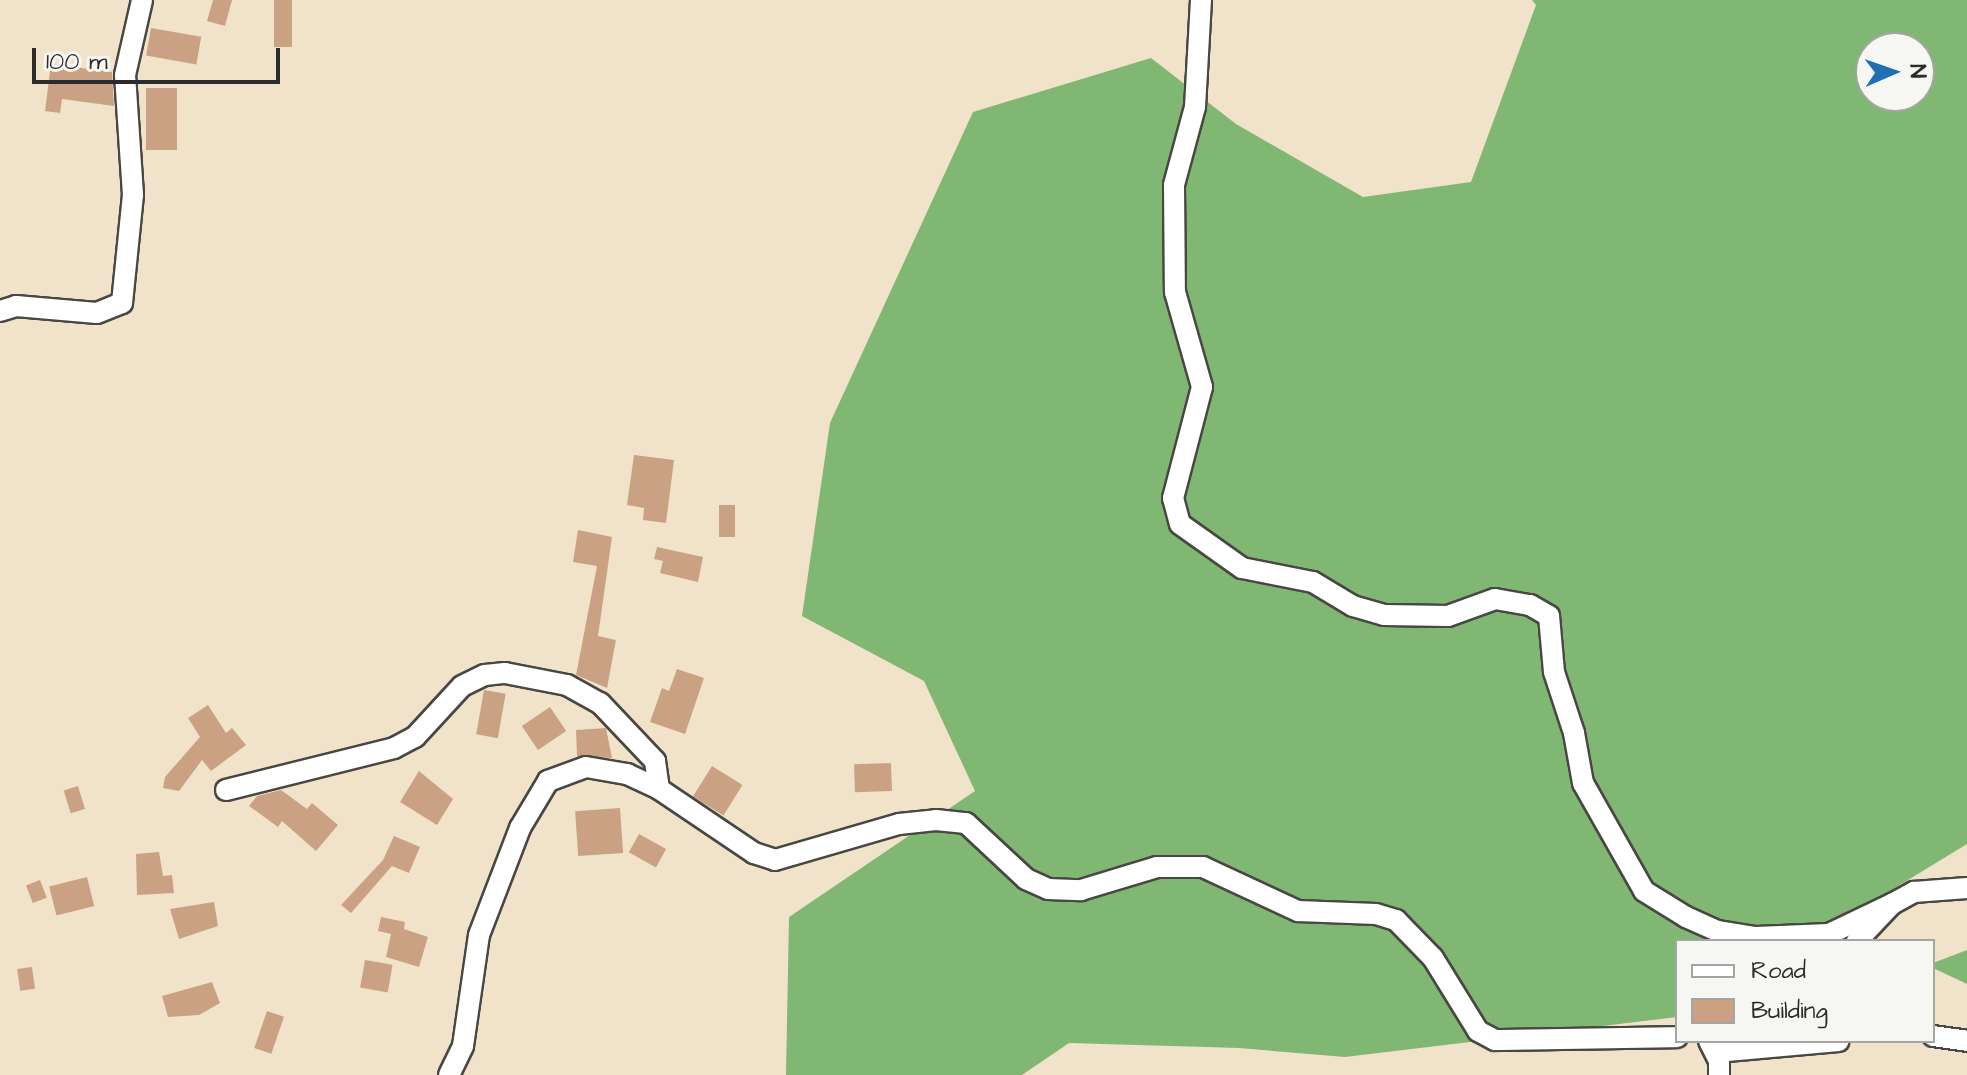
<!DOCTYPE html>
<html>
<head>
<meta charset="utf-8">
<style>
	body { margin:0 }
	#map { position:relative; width:1967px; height:1075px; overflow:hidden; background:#f1e3c9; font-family:"Architects Daughter",sans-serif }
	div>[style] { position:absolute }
	.forest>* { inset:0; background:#80b773 }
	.building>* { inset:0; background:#caa283; transform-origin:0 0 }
	.roads { filter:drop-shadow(2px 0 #494743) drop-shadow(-2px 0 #494743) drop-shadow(0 2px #494743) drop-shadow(0 -2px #494743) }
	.street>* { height:20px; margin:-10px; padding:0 10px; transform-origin:10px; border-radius:10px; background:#fff }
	span { translate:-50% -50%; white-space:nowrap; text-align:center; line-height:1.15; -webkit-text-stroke:6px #f6f6f2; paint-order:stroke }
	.legend { position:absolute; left:1675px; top:939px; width:260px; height:104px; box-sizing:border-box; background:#f6f6f2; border:2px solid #a5a5a2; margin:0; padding:10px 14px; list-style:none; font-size:24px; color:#2b2b2b }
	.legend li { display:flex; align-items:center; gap:16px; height:40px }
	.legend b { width:40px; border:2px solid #a5a5a2 }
	.north { position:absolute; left:1855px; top:32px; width:80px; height:80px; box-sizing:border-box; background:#f6f6f2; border:2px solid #a5a5a2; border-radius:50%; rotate:88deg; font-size:22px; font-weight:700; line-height:32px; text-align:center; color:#2b2b2b }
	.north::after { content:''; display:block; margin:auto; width:28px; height:36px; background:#1f6fb2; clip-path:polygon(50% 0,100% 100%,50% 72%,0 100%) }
	.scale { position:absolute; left:32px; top:48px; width:248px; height:36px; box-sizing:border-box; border:4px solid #2b2b2b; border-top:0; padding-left:10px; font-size:24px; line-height:28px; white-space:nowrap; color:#2b2b2b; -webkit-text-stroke:6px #f6f6f2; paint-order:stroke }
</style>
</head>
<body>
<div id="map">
	<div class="forest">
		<div style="clip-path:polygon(evenodd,1532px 0,1967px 0,1967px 844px,1808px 941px,1677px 941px,1677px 1017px,1345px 1057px,1239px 1048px,1069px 1043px,1022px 1075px,786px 1075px,789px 917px,975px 791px,924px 681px,802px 616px,830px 423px,973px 112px,1151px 58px,1236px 124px,1363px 197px,1471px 182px,1536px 5px,1532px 0,1871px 48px,1919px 48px,1919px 96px,1871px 96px,1871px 48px)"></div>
		<div style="clip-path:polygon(1967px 950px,1967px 984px,1933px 968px,1933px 963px)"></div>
	</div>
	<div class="building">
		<div style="clip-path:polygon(213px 0,232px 0,225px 26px,207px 21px)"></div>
		<div style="left:274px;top:0;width:18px;height:47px"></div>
		<div style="left:151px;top:28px;width:51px;height:28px;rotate:10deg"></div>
		<div style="clip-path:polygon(51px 64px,112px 72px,114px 106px,62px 99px,60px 113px,45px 111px)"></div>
		<div style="left:146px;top:88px;width:31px;height:62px"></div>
		<div style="clip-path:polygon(634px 455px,674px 460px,666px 523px,643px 520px,644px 508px,627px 505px)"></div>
		<div style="left:719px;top:505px;width:16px;height:32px"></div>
		<div style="clip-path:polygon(578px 530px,612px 537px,598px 636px,616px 640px,607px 688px,576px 675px,597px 566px,573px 562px)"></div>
		<div style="clip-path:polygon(657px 547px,703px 557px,698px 582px,660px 573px,663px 561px,654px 559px)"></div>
		<div style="clip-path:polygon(677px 669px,704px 678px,685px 734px,650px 722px,662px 688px,669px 691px)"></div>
		<div style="left:484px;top:690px;width:22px;height:45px;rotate:10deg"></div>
		<div style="clip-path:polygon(208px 705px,226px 733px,232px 728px,246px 745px,211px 771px,202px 760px,179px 791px,163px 788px,165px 777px,200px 737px,188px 718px)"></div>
		<div style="left:550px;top:707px;width:29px;height:34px;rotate:56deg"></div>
		<div style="clip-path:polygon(606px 728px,612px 758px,577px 756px,576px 730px)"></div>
		<div style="left:891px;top:763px;width:28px;height:37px;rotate:88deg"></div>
		<div style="left:712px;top:766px;width:36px;height:36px;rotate:32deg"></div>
		<div style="clip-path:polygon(419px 771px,453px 799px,437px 825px,400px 802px)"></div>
		<div style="left:78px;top:786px;width:24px;height:15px;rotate:73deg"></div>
		<div style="clip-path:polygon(281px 790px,307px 809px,312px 803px,338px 825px,316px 851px,282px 821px,278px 827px,249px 806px,257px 796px)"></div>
		<div style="left:620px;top:808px;width:45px;height:45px;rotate:86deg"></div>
		<div style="left:639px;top:834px;width:31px;height:21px;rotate:29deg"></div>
		<div style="clip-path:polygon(394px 836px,420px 847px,409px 873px,392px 866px,351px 913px,341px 905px,383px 860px)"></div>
		<div style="clip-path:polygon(159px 852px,163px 876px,172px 875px,174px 893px,137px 895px,136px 854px)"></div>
		<div style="left:87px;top:877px;width:30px;height:39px;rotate:76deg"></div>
		<div style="left:40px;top:880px;width:19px;height:15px;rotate:69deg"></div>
		<div style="clip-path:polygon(214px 902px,218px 926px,179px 939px,170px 909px)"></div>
		<div style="clip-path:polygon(381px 917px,405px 922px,404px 929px,428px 937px,419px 967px,386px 957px,391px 934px,378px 931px)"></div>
		<div style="left:365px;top:960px;width:28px;height:28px;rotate:10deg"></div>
		<div style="left:32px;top:967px;width:22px;height:15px;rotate:82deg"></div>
		<div style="clip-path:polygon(212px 982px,220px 1003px,199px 1015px,168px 1017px,162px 996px)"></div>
		<div style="left:267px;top:1011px;width:18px;height:39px;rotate:19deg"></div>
	</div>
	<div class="roads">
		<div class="street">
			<div style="left:1201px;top:0;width:107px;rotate:93.2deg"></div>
			<div style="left:1195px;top:107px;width:81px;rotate:105.1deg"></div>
			<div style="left:1174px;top:185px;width:107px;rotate:89.5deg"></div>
			<div style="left:1175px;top:292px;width:99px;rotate:74.1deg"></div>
			<div style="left:1202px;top:387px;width:115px;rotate:104.6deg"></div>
			<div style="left:1173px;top:498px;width:27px;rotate:75deg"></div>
			<div style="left:1180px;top:524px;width:76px;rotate:35.4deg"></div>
			<div style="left:1242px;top:568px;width:72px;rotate:11.2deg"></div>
			<div style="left:1313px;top:582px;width:47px;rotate:31deg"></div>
			<div style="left:1353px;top:606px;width:32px;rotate:16deg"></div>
			<div style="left:1384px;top:615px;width:64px;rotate:0.9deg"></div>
			<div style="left:1448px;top:616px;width:50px;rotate:-19.9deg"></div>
			<div style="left:1495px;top:599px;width:36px;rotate:10deg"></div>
			<div style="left:1530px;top:605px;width:22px;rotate:30deg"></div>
			<div style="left:1549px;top:616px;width:56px;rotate:84.9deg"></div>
			<div style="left:1554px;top:672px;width:64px;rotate:71.8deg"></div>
			<div style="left:1574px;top:733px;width:51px;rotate:79.8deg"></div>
			<div style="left:1583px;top:783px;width:124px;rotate:60.5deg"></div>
			<div style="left:1644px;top:891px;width:49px;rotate:31.8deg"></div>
			<div style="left:1686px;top:917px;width:34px;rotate:24deg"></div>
			<div style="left:1717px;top:931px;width:39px;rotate:9deg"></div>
			<div style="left:1756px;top:937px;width:73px;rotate:-2.4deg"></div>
			<div style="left:1829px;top:934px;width:70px;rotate:-25.5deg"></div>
			<div style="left:0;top:311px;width:17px;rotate:-17deg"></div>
			<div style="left:16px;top:306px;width:81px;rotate:4.9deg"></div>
			<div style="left:97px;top:313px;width:27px;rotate:-22deg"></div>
			<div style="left:122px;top:303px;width:109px;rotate:-84.2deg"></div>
			<div style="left:133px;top:195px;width:120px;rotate:-93.8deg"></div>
			<div style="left:125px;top:75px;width:77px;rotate:-77.2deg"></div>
			<div style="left:226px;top:790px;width:173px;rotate:-14deg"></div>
			<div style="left:394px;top:748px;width:24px;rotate:-28deg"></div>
			<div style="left:415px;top:737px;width:69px;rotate:-47.3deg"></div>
			<div style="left:462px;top:686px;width:25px;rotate:-26deg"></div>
			<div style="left:485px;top:675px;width:20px;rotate:-6deg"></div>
			<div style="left:505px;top:673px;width:63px;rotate:11deg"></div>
			<div style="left:567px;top:685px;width:38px;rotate:29deg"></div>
			<div style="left:600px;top:703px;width:80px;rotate:46.5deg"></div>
			<div style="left:655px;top:761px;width:28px;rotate:82deg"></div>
			<div style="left:1857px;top:941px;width:51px;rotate:-46.6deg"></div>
			<div style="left:1892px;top:904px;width:25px;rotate:-29deg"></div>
			<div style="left:1914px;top:892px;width:53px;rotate:-4.3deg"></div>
			<div style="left:1933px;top:1036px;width:34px;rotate:8deg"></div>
			<div style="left:1709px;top:1041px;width:22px;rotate:63deg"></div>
			<div style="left:1719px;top:1061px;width:14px;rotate:90deg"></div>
			<div style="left:1716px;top:1052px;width:123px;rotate:-5.1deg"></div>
			<div style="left:449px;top:1075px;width:32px;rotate:-64deg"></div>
			<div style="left:463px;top:1046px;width:112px;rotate:-81.8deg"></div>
			<div style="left:479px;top:935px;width:115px;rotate:-69deg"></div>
			<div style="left:520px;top:828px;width:55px;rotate:-59.2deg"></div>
			<div style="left:548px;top:781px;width:40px;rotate:-20.2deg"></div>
			<div style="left:586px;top:767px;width:42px;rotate:9.7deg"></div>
			<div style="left:627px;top:774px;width:35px;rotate:25deg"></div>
			<div style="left:659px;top:789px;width:115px;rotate:34deg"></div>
			<div style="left:754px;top:853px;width:22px;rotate:18deg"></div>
			<div style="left:775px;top:860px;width:129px;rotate:-16.2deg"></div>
			<div style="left:899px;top:824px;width:37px;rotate:-6deg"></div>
			<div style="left:936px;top:820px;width:30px;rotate:6deg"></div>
			<div style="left:966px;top:823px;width:82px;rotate:43deg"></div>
			<div style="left:1026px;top:879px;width:24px;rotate:24deg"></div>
			<div style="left:1048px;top:889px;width:33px;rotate:2deg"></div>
			<div style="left:1081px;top:890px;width:79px;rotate:-16.8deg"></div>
			<div style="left:1157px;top:867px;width:46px"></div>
			<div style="left:1203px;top:867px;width:105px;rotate:24.9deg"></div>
			<div style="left:1298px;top:911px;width:78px;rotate:2.2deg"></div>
			<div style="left:1376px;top:914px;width:21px;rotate:17deg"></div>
			<div style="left:1396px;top:920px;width:53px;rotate:45.8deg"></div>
			<div style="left:1433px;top:958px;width:86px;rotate:58.3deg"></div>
			<div style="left:1478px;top:1031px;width:19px;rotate:28deg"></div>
			<div style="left:1495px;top:1040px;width:182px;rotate:-0.9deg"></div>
		</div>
	</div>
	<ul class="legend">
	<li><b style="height:10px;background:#fff"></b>Road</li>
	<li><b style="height:22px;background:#caa283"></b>Building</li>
	</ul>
	<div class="north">N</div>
	<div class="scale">100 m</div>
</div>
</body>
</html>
